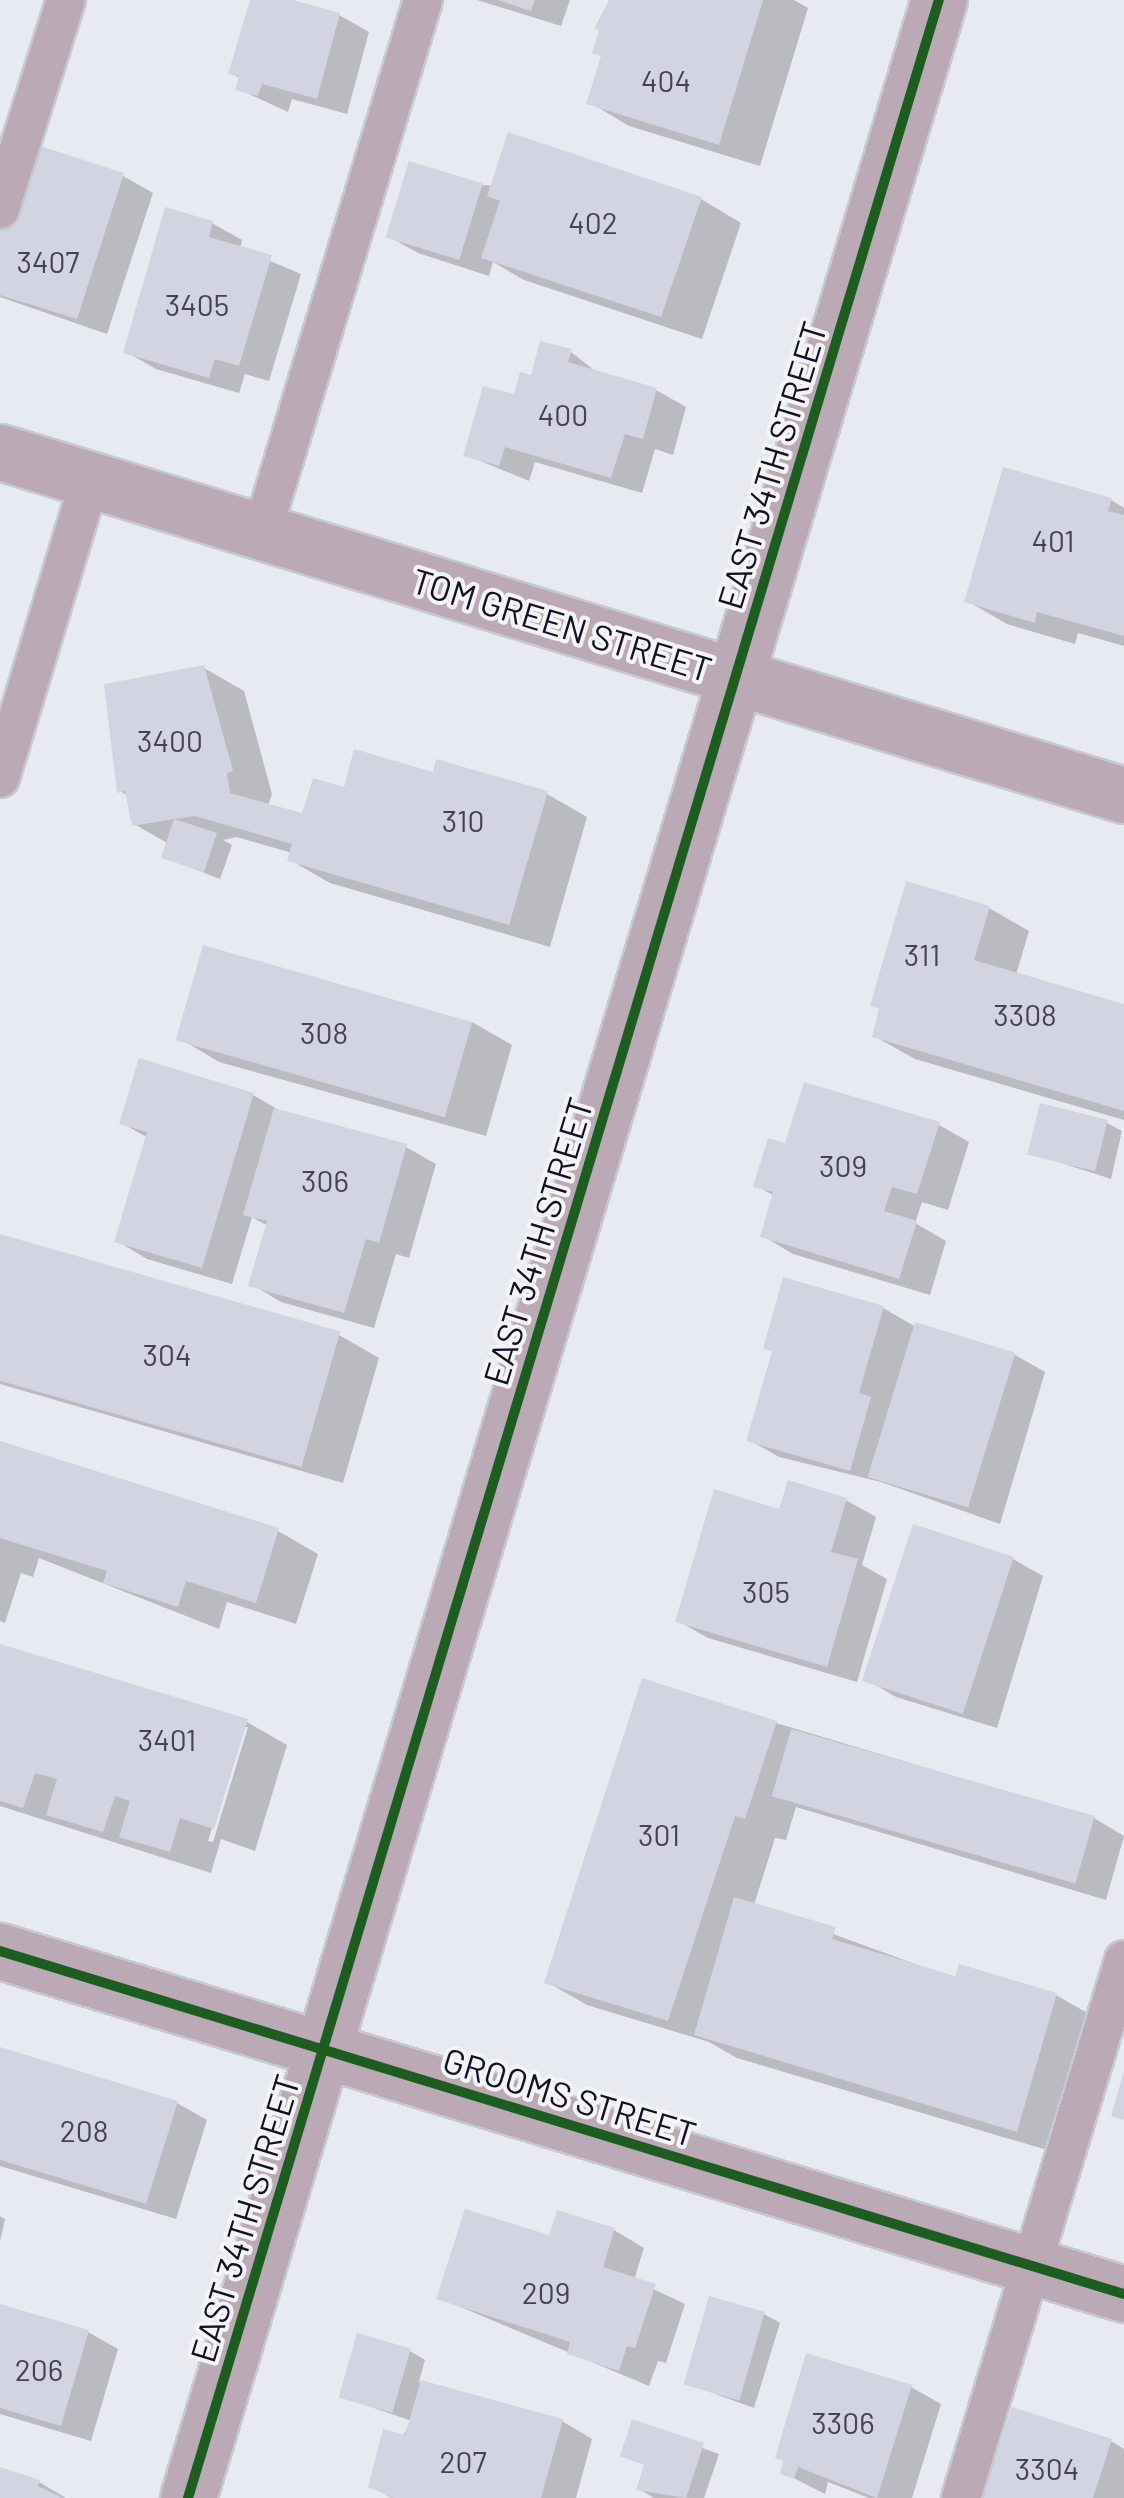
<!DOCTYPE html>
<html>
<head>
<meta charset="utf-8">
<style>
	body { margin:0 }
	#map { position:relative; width:1124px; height:2498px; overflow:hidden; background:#e8eaf2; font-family:Barlow,sans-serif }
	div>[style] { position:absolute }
	.shadow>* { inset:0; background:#0003 }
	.building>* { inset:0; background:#d3d4e1; transform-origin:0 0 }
	.roads { filter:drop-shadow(2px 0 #c7c8d1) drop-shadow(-2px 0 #c7c8d1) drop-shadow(0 2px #c7c8d1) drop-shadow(0 -2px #c7c8d1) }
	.lane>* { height:38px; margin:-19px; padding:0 19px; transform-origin:19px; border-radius:19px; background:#bba9b6 }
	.street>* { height:55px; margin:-27.5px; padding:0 27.5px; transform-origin:27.5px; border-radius:27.5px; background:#bba9b6 }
	.cycleway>* { height:10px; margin:-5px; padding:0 5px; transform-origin:5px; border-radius:5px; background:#1b5e20 }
	span { translate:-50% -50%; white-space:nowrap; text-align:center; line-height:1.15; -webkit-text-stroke:8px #f4f4f4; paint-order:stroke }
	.number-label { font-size:30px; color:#44425a }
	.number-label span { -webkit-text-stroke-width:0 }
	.street-label { font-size:35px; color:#120f2a }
</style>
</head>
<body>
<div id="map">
	<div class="shadow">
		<div style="clip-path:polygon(252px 0,284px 0,339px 15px,369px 32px,347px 114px,292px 99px,288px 112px,238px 89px,241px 79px,231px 73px)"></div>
		<div style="clip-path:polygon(477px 0,570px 0,561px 26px)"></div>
		<div style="clip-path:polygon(609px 0,794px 0,808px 8px,760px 166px,629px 126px,589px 102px,603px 56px)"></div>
		<div style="clip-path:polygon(29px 145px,123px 176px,153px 193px,107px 334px,0 297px,0 236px)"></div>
		<div style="clip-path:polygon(482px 185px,701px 199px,741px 223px,702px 339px,524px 280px,493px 262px,489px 276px,418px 253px,388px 236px)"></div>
		<div style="clip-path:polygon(212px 223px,242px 240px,240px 248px,301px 274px,269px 381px,245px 374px,239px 393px,156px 369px,126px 352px)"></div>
		<div style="clip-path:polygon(571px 352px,599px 374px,656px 390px,686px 407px,673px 455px,655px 449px,642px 493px,535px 462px,529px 481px,466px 455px,533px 379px)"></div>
		<div style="clip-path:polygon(1111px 500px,1124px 508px,1124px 646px,1078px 633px,1075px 644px,1007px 624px,967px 601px)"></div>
		<div style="clip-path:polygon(204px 668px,244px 691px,272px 794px,268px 806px,303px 816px,345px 790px,435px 776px,547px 794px,587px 817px,550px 947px,330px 883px,290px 860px,292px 853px,237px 837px,223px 840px,232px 845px,220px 879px,164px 857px,169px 844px,134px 824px,128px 796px,120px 791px)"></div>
		<div style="clip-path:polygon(989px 908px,1029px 931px,1016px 975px,1124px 1006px,1124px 1120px,915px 1059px,874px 1036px)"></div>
		<div style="clip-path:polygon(472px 1022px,512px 1045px,486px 1136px,219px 1062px,179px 1038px)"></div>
		<div style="clip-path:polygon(253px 1095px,284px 1113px,406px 1147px,436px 1164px,409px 1258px,396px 1254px,374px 1328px,281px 1302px,251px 1284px,268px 1226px,252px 1217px,232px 1284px,147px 1259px,117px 1241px,148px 1138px,122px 1123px)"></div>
		<div style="clip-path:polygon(1107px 1123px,1122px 1131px,1111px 1179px,1031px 1153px)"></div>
		<div style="clip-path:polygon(939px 1125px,969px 1142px,948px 1210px,922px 1202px,915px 1223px,946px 1241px,930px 1295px,793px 1254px,763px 1236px,775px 1196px,756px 1186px,787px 1146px)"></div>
		<div style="clip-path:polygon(0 1237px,339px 1335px,379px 1358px,343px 1483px,0 1384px)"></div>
		<div style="clip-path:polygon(883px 1308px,916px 1327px,1015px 1355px,1045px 1372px,1000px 1524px,881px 1482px,779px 1457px,749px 1440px)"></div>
		<div style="clip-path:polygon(0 1444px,278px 1531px,318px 1554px,296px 1624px,227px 1602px,219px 1629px,39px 1558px,33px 1577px,21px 1573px,5px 1623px,0 1621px)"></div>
		<div style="clip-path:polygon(846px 1500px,876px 1517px,862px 1565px,887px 1579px,857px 1682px,708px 1638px,678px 1621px,781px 1512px)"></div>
		<div style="clip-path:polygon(914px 1527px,1013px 1559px,1043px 1576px,997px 1728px,896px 1697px,866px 1679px)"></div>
		<div style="clip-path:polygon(evenodd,0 1647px,247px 1722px,287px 1745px,255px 1851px,221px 1839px,211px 1873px,0 1806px,0 1647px,243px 1727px,248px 1727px,213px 1842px,208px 1841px,243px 1727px)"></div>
		<div style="clip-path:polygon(776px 1723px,1094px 1818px,1124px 1836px,1106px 1900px,796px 1807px,786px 1840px,775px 1838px,754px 1905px,956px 1979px,1056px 1995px,1096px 2018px,1057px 2153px,737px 2058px,709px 2042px,587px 2005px,547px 1982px)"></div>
		<div style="clip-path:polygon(0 2058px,177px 2103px,207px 2120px,176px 2219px,0 2166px)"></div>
		<div style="clip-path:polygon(0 2216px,5px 2219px,0 2241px)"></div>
		<div style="clip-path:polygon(614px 2230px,644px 2248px,634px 2280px,685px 2304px,666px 2363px,658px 2361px,649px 2386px,439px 2298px,551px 2238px)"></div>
		<div style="clip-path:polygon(0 2309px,88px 2332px,118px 2349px,91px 2441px,0 2414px)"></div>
		<div style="clip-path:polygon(764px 2314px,780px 2323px,754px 2408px,685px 2383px)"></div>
		<div style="clip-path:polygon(410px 2351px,425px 2360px,419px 2382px,562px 2421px,592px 2439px,576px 2498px,391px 2498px,371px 2486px,412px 2421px,342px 2397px)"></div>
		<div style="clip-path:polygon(911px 2387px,941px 2404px,912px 2498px,869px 2498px,828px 2482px,825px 2494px,782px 2472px)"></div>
		<div style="clip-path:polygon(633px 2423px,719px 2454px,704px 2498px,654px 2498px,639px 2489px,646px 2466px,623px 2454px)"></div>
		<div style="clip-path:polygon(1111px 2441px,1124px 2449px,1124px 2498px,985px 2498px)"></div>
		<div style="clip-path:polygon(0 2470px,39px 2482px,66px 2498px,0 2498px)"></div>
	</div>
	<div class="building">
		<div style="clip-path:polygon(250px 0,293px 0,340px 13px,317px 99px,262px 84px,258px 96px,235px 90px,239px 76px,228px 74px)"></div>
		<div style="clip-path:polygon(498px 0,535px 0,531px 11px)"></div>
		<div style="clip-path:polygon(609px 0,763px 0,719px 145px,586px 104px,601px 56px,592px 53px,599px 30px,594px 29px)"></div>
		<div style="clip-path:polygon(508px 132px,702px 197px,661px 317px,481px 258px,500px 201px,487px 196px)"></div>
		<div style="clip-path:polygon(28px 142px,124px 173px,77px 319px,0 295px,0 228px)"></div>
		<div style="left:409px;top:161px;width:77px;height:80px;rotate:17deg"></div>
		<div style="clip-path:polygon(165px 207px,213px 221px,209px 237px,272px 255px,239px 366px,215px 359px,209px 378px,123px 353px)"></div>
		<div style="clip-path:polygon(540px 341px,572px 349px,568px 362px,657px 388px,643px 439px,625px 434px,611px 478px,505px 447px,499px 466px,463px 456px,483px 386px,514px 394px,520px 372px,531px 375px)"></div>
		<div style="clip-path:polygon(1003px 467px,1112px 498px,1108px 511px,1124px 515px,1124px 636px,1037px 612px,1035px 623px,964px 602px)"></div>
		<div style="clip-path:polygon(204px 665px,233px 771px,227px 773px,230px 793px,302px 813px,313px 778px,344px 787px,354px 749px,433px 772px,436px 759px,548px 791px,509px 925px,287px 861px,292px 844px,195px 816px,174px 819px,217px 833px,204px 872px,161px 858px,174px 819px,132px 826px,125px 791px,117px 793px,104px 684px)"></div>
		<div style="clip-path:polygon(906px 881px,990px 906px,974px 960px,1124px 1004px,1124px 1111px,872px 1037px,879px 1009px,870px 1006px)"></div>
		<div style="left:203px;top:945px;width:280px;height:99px;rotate:16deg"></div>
		<div style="clip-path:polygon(139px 1058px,254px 1093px,202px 1268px,114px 1242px,147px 1132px,119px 1124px)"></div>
		<div style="clip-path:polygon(804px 1082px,940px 1122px,917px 1194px,892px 1187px,884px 1211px,917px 1221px,899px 1279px,760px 1237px,773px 1192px,753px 1187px,768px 1138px,785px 1143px)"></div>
		<div style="left:1040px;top:1103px;width:70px;height:53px;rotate:14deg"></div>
		<div style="clip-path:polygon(274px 1108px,407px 1144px,379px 1243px,366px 1239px,344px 1313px,248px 1286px,267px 1221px,243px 1215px)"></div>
		<div style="left:0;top:1234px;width:354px;height:141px;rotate:16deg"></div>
		<div style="clip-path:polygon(783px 1277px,884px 1306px,859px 1393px,871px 1397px,850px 1471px,746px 1441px,772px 1351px,763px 1349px)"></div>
		<div style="left:915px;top:1322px;width:105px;height:162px;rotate:17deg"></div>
		<div style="clip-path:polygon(0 1441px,279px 1528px,256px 1603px,186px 1581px,178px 1607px,103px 1583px,107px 1571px,0 1538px)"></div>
		<div style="clip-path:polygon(788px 1480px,847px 1498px,831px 1552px,858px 1559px,827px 1667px,675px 1622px,714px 1489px,779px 1509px)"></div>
		<div style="left:913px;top:1524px;width:106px;height:165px;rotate:18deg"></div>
		<div style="clip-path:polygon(0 1644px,248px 1719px,214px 1829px,180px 1818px,170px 1852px,119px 1837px,130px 1801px,115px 1796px,103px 1832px,46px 1815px,57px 1779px,35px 1773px,23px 1808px,0 1801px)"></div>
		<div style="clip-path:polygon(642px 1678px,777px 1721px,745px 1819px,735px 1816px,668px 2021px,544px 1983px)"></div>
		<div style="left:791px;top:1729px;width:316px;height:70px;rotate:16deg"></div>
		<div style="clip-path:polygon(734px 1897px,836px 1927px,832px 1939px,955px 1976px,959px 1964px,1057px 1993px,1017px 2132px,694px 2035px)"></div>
		<div style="clip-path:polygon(0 2047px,178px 2101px,146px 2204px,0 2160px)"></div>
		<div style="clip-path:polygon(1123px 2074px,1124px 2074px,1124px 2120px,1111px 2116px)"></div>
		<div style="clip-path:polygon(465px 2209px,549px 2235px,557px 2210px,615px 2228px,603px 2267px,656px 2284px,635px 2348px,627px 2346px,619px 2371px,567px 2354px,570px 2342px,436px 2299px)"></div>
		<div style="left:709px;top:2296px;width:58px;height:92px;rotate:16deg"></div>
		<div style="clip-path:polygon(0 2304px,89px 2330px,61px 2426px,0 2408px)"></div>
		<div style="left:357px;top:2333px;width:56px;height:67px;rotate:16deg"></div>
		<div style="clip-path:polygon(806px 2353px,912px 2385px,877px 2498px,798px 2467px,794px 2479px,780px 2474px,783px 2461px,775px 2458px)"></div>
		<div style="clip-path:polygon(421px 2380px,563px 2419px,541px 2498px,393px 2498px,368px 2487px,383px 2429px,405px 2435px)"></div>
		<div style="clip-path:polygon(1012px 2407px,1112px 2439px,1093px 2498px,982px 2498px)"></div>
		<div style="clip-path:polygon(632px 2419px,704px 2443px,686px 2498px,636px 2490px,644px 2465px,620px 2456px)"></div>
		<div style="clip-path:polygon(0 2467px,40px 2480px,38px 2486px,63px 2498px,0 2498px)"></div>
	</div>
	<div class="roads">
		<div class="lane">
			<div style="left:0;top:209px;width:219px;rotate:-72.5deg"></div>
			<div style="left:262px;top:532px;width:556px;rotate:-73.16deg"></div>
			<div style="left:0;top:778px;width:311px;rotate:-73.2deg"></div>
			<div style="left:961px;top:2498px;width:562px;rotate:-73.14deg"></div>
		</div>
		<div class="street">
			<div style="left:0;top:452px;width:1175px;rotate:16.97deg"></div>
			<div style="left:0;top:1951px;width:1175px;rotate:16.97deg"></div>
			<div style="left:188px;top:2498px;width:2608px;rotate:-73.27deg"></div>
		</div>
	</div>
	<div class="cycleway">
		<div style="left:0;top:1951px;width:1175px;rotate:16.97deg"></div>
		<div style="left:188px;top:2498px;width:2608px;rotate:-73.27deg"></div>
	</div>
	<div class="number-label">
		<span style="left:666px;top:80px">404</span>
		<span style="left:593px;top:222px">402</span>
		<span style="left:48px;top:261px">3407</span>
		<span style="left:197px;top:304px">3405</span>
		<span style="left:563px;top:414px">400</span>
		<span style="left:1053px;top:540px">401</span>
		<span style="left:170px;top:740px">3400</span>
		<span style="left:463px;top:820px">310</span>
		<span style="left:922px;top:954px">311</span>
		<span style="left:1025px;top:1014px">3308</span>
		<span style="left:324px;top:1032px">308</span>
		<span style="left:843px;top:1165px">309</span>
		<span style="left:325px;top:1180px">306</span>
		<span style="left:167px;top:1354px">304</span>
		<span style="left:766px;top:1591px">305</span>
		<span style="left:167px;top:1739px">3401</span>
		<span style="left:659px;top:1834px">301</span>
		<span style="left:84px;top:2130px">208</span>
		<span style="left:546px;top:2292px">209</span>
		<span style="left:39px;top:2369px">206</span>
		<span style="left:843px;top:2422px">3306</span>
		<span style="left:463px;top:2461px">207</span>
		<span style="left:1047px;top:2468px">3304</span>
	</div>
	<div class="street-label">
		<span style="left:771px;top:465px;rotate:-73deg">EAST 34TH STREET</span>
		<span style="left:562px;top:624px;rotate:17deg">TOM GREEN STREET</span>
		<span style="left:537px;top:1241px;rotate:-73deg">EAST 34TH STREET</span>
		<span style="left:570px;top:2096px;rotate:17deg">GROOMS STREET</span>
		<span style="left:244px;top:2218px;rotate:-73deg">EAST 34TH STREET</span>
	</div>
</div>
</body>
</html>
